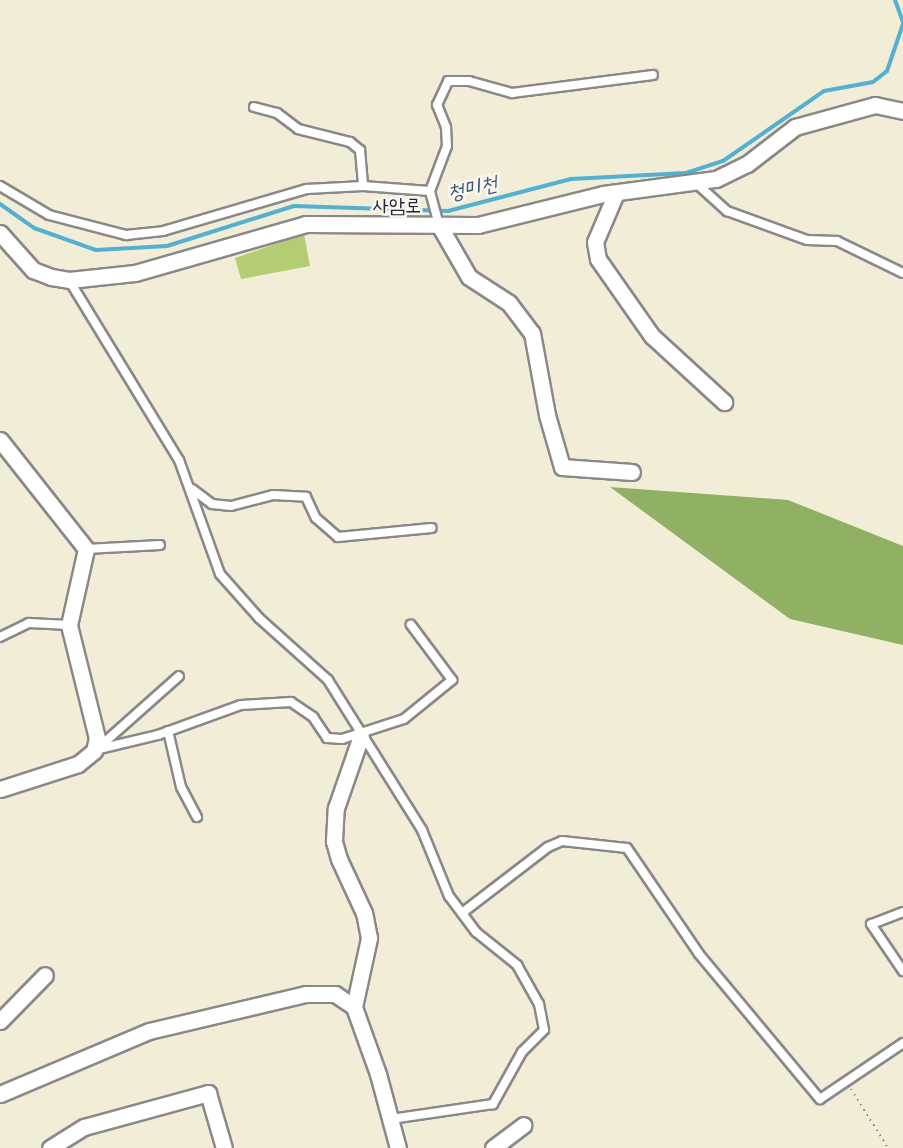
<!DOCTYPE html>
<html>
<head>
<meta charset="utf-8">
<style>
	body { margin:0 }
	#map { position:relative; width:903px; height:1148px; overflow:hidden; background:#f2edd7; font-family:Itim,"Poor Story",sans-serif }
	div>[style] { position:absolute }
	.green>* { inset:0; background:#b5cd72 }
	.forest>* { inset:0; background:#90b064 }
	.stream>* { height:4px; margin:-2px; padding:0 2px; transform-origin:2px; border-radius:2px; background:#53b0d1 }
	.path>* { height:2px; margin-top:-1px; transform-origin:0; background:repeating-linear-gradient(90deg,#8a8889 0 1.5px,transparent 0 6px) }
	.roads { filter:drop-shadow(2px 0 #8a8889) drop-shadow(-2px 0 #8a8889) drop-shadow(0 2px #8a8889) drop-shadow(0 -2px #8a8889) }
	.lane>* { height:8px; margin:-4px; padding:0 4px; transform-origin:4px; border-radius:4px; background:#fff }
	.street>* { height:15px; margin:-7.5px; padding:0 7.5px; transform-origin:7.5px; border-radius:7.5px; background:#fff }
	span { translate:-50% -50%; white-space:nowrap; text-align:center; line-height:1.15; -webkit-text-stroke:5px #fbf7ec; paint-order:stroke }
	.street-label { font-size:20px; color:#22223b }
	.water-label { font-size:21px; color:#365b77; font-style:italic }
</style>
</head>
<body>
<div id="map">
	<div class="green">
		<div style="clip-path:polygon(304px 234px,310px 266px,241px 279px,235px 258px)"></div>
	</div>
	<div class="forest">
		<div style="clip-path:polygon(610px 487px,788px 500px,903px 546px,903px 645px,790px 619px)"></div>
	</div>
	<div class="stream">
		<div style="left:895px;top:0;width:23px;rotate:70deg"></div>
		<div style="left:0;top:204px;width:42px;rotate:35.2deg"></div>
		<div style="left:34px;top:228px;width:66px;rotate:19.5deg"></div>
		<div style="left:96px;top:250px;width:71px;rotate:-3.2deg"></div>
		<div style="left:167px;top:246px;width:133px;rotate:-17.5deg"></div>
		<div style="left:294px;top:206px;width:154px;rotate:1.9deg"></div>
		<div style="left:448px;top:211px;width:127px;rotate:-14.6deg"></div>
		<div style="left:571px;top:179px;width:115px;rotate:-3deg"></div>
		<div style="left:686px;top:173px;width:39px;rotate:-18deg"></div>
		<div style="left:723px;top:161px;width:123px;rotate:-34.7deg"></div>
		<div style="left:824px;top:91px;width:50px;rotate:-10.4deg"></div>
		<div style="left:873px;top:82px;width:18px;rotate:-38deg"></div>
		<div style="left:887px;top:71px;width:50px;rotate:-71.2deg"></div>
	</div>
	<div class="path">
		<div style="left:851px;top:1089px;width:70px;rotate:57.9deg"></div>
	</div>
	<div class="roads">
		<div class="lane">
			<div style="left:254px;top:107px;width:24px;rotate:15deg"></div>
			<div style="left:277px;top:113px;width:26px;rotate:37deg"></div>
			<div style="left:298px;top:129px;width:54px;rotate:14deg"></div>
			<div style="left:350px;top:142px;width:13px;rotate:39deg"></div>
			<div style="left:360px;top:150px;width:36px;rotate:85deg"></div>
			<div style="left:696px;top:183px;width:42px;rotate:42.1deg"></div>
			<div style="left:727px;top:211px;width:85px;rotate:19.9deg"></div>
			<div style="left:807px;top:240px;width:30px;rotate:2deg"></div>
			<div style="left:837px;top:241px;width:73px;rotate:25.9deg"></div>
			<div style="left:0;top:186px;width:57px;rotate:30.6deg"></div>
			<div style="left:49px;top:215px;width:80px;rotate:14.6deg"></div>
			<div style="left:126px;top:235px;width:37px;rotate:-6deg"></div>
			<div style="left:163px;top:231px;width:150px;rotate:-16.3deg"></div>
			<div style="left:307px;top:189px;width:56px;rotate:-3.1deg"></div>
			<div style="left:363px;top:186px;width:67px;rotate:4.3deg"></div>
			<div style="left:439px;top:225px;width:35px;rotate:-105deg"></div>
			<div style="left:430px;top:191px;width:48px;rotate:-69.3deg"></div>
			<div style="left:447px;top:146px;width:19px;rotate:-93deg"></div>
			<div style="left:446px;top:127px;width:24px;rotate:-112deg"></div>
			<div style="left:437px;top:105px;width:26px;rotate:-65deg"></div>
			<div style="left:448px;top:81px;width:21px"></div>
			<div style="left:469px;top:81px;width:45px;rotate:15.6deg"></div>
			<div style="left:512px;top:93px;width:142px;rotate:-7.3deg"></div>
			<div style="left:69px;top:280px;width:211px;rotate:58.6deg"></div>
			<div style="left:179px;top:460px;width:121px;rotate:70.2deg"></div>
			<div style="left:220px;top:574px;width:59px;rotate:48.4deg"></div>
			<div style="left:259px;top:618px;width:93px;rotate:41.9deg"></div>
			<div style="left:328px;top:680px;width:177px;rotate:57.9deg"></div>
			<div style="left:422px;top:830px;width:71px;rotate:67.8deg"></div>
			<div style="left:449px;top:896px;width:45px;rotate:53.1deg"></div>
			<div style="left:476px;top:932px;width:53px;rotate:38.8deg"></div>
			<div style="left:517px;top:965px;width:45px;rotate:60.6deg"></div>
			<div style="left:539px;top:1004px;width:26px;rotate:79deg"></div>
			<div style="left:544px;top:1030px;width:31px;rotate:135deg"></div>
			<div style="left:522px;top:1052px;width:60px;rotate:119.1deg"></div>
			<div style="left:493px;top:1104px;width:103px;rotate:171.6deg"></div>
			<div style="left:192px;top:489px;width:25px;rotate:37deg"></div>
			<div style="left:212px;top:504px;width:19px;rotate:6deg"></div>
			<div style="left:231px;top:506px;width:43px;rotate:-14.7deg"></div>
			<div style="left:273px;top:495px;width:33px;rotate:3deg"></div>
			<div style="left:306px;top:497px;width:23px;rotate:65deg"></div>
			<div style="left:316px;top:518px;width:29px;rotate:41deg"></div>
			<div style="left:338px;top:537px;width:94px;rotate:-5.5deg"></div>
			<div style="left:86px;top:549px;width:74px;rotate:-3.1deg"></div>
			<div style="left:0;top:637px;width:32px;rotate:-26deg"></div>
			<div style="left:29px;top:623px;width:40px;rotate:2.9deg"></div>
			<div style="left:168px;top:731px;width:57px;rotate:76.9deg"></div>
			<div style="left:181px;top:787px;width:34px;rotate:62deg"></div>
			<div style="left:98px;top:748px;width:108px;rotate:-41.6deg"></div>
			<div style="left:95px;top:750px;width:65px;rotate:-13.4deg"></div>
			<div style="left:158px;top:735px;width:88px;rotate:-19.9deg"></div>
			<div style="left:241px;top:705px;width:50px;rotate:-3.4deg"></div>
			<div style="left:291px;top:702px;width:27px;rotate:34deg"></div>
			<div style="left:313px;top:717px;width:25px;rotate:56deg"></div>
			<div style="left:327px;top:738px;width:15px;rotate:4deg"></div>
			<div style="left:342px;top:739px;width:65px;rotate:-17.9deg"></div>
			<div style="left:404px;top:719px;width:62px;rotate:-39.1deg"></div>
			<div style="left:452px;top:680px;width:69px;rotate:-126.7deg"></div>
			<div style="left:903px;top:912px;width:34px;rotate:159deg"></div>
			<div style="left:871px;top:924px;width:57px;rotate:55.8deg"></div>
			<div style="left:462px;top:913px;width:108px;rotate:-37.5deg"></div>
			<div style="left:548px;top:847px;width:15px;rotate:-23deg"></div>
			<div style="left:562px;top:841px;width:65px;rotate:6.1deg"></div>
			<div style="left:627px;top:848px;width:128px;rotate:55.8deg"></div>
			<div style="left:699px;top:954px;width:189px;rotate:50.2deg"></div>
			<div style="left:820px;top:1099px;width:100px;rotate:-34deg"></div>
		</div>
		<div class="street">
			<div style="left:616px;top:193px;width:53px;rotate:113.2deg"></div>
			<div style="left:595px;top:242px;width:17px;rotate:80deg"></div>
			<div style="left:598px;top:259px;width:94px;rotate:55deg"></div>
			<div style="left:652px;top:336px;width:98px;rotate:42.5deg"></div>
			<div style="left:439px;top:225px;width:60px;rotate:60deg"></div>
			<div style="left:469px;top:277px;width:48px;rotate:33deg"></div>
			<div style="left:509px;top:303px;width:38px;rotate:53deg"></div>
			<div style="left:532px;top:333px;width:83px;rotate:79.6deg"></div>
			<div style="left:547px;top:415px;width:54px;rotate:73.9deg"></div>
			<div style="left:562px;top:467px;width:70px;rotate:4.1deg"></div>
			<div style="left:0;top:233px;width:50px;rotate:48.3deg"></div>
			<div style="left:33px;top:270px;width:19px;rotate:21deg"></div>
			<div style="left:51px;top:277px;width:18px;rotate:9deg"></div>
			<div style="left:69px;top:280px;width:66px;rotate:-6.1deg"></div>
			<div style="left:135px;top:273px;width:178px;rotate:-16deg"></div>
			<div style="left:306px;top:224px;width:172px;rotate:0.3deg"></div>
			<div style="left:478px;top:225px;width:129px;rotate:-13.9deg"></div>
			<div style="left:603px;top:194px;width:114px;rotate:-7.6deg"></div>
			<div style="left:716px;top:179px;width:34px;rotate:-26deg"></div>
			<div style="left:747px;top:164px;width:61px;rotate:-37.6deg"></div>
			<div style="left:795px;top:127px;width:83px;rotate:-15.4deg"></div>
			<div style="left:875px;top:105px;width:29px;rotate:12deg"></div>
			<div style="left:0;top:440px;width:139px;rotate:51.7deg"></div>
			<div style="left:86px;top:549px;width:78px;rotate:102.6deg"></div>
			<div style="left:69px;top:625px;width:116px;rotate:76.1deg"></div>
			<div style="left:97px;top:738px;width:13px;rotate:103deg"></div>
			<div style="left:94px;top:751px;width:21px;rotate:141deg"></div>
			<div style="left:78px;top:764px;width:82px;rotate:162.2deg"></div>
			<div style="left:354px;top:1007px;width:71px;rotate:-77.7deg"></div>
			<div style="left:369px;top:938px;width:25px;rotate:-101deg"></div>
			<div style="left:364px;top:913px;width:60px;rotate:-114.8deg"></div>
			<div style="left:339px;top:859px;width:19px;rotate:-106deg"></div>
			<div style="left:334px;top:841px;width:33px;rotate:-87deg"></div>
			<div style="left:336px;top:808px;width:76px;rotate:-70.9deg"></div>
			<div style="left:0;top:1021px;width:64px;rotate:-45.6deg"></div>
			<div style="left:0;top:1094px;width:162px;rotate:-22.9deg"></div>
			<div style="left:149px;top:1031px;width:161px;rotate:-13.3deg"></div>
			<div style="left:306px;top:994px;width:29px"></div>
			<div style="left:335px;top:994px;width:23px;rotate:34deg"></div>
			<div style="left:354px;top:1007px;width:71px;rotate:70.3deg"></div>
			<div style="left:378px;top:1074px;width:77px;rotate:74.9deg"></div>
			<div style="left:50px;top:1148px;width:40px;rotate:-32deg"></div>
			<div style="left:84px;top:1127px;width:129px;rotate:-15.3deg"></div>
			<div style="left:208px;top:1093px;width:57px;rotate:73.8deg"></div>
			<div style="left:493px;top:1148px;width:38px;rotate:-37deg"></div>
		</div>
	</div>
	<div class="street-label">
		<span style="left:397px;top:205px">사암로</span>
	</div>
	<div class="water-label">
		<span style="left:472px;top:188px;rotate:-12deg">청미천</span>
	</div>
</div>
</body>
</html>
